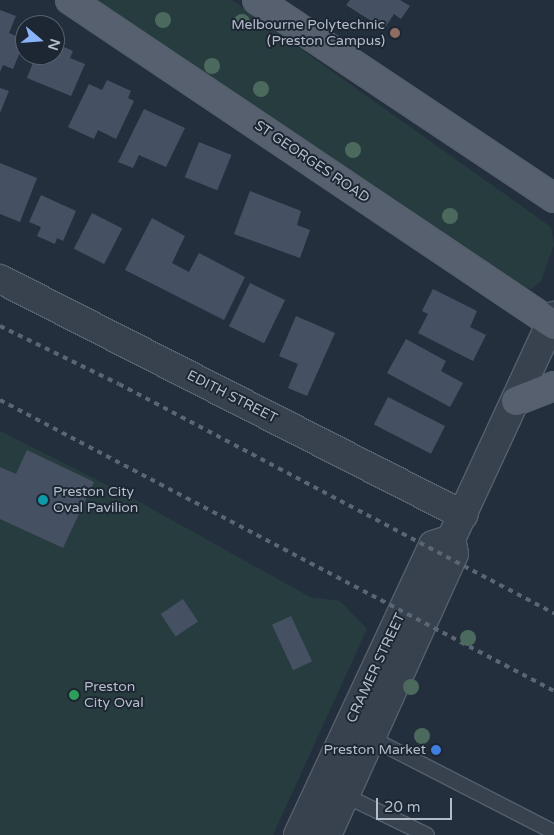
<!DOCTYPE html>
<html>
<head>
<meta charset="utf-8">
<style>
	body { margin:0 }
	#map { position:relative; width:554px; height:835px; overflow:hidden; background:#242f3e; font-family:"Varela Round",sans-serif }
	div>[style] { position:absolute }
	.green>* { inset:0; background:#263c3f }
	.building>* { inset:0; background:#455162; transform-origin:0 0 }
	.roads { filter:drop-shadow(1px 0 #565f6c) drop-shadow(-1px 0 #565f6c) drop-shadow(0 1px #565f6c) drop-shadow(0 -1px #565f6c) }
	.service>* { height:14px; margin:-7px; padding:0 7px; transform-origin:7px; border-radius:7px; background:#38414e }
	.minor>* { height:28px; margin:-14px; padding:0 14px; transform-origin:14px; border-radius:14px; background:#38414e }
	.tertiary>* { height:28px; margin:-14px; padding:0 14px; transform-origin:14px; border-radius:14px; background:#38414e }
	.primary>* { height:28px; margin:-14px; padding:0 14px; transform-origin:14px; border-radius:14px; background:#56606e }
	.rail>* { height:4px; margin-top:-2px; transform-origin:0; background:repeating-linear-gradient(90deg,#5a6575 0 5px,transparent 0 10px) }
	.trees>* { width:16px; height:16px; margin:-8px; border-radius:50%; background:#4b6a5d }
	.dots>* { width:14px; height:14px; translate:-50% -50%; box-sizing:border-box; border:2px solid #1d2633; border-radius:50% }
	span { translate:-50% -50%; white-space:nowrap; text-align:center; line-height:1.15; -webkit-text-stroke:4px #1d2633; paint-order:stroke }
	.poi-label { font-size:14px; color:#b4bcc9 }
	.right { translate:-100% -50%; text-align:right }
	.left { translate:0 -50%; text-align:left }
	.street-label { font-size:14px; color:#b4bcc9 }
	.north { position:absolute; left:15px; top:15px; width:50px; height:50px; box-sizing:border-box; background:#1d2633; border:1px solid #59626f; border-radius:50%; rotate:108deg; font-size:14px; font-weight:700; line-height:20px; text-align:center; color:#b4bcc9 }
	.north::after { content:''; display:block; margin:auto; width:18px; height:22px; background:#8ab4f8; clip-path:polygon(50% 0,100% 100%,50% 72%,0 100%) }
	.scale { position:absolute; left:376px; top:798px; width:76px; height:22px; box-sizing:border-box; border:2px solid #b4bcc9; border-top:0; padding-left:6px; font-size:15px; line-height:18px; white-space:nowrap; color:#b4bcc9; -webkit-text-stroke:4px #1d2633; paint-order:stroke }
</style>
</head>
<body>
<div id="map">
	<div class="green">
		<div style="clip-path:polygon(93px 0,232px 0,551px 227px,554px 245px,541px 281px,532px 289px,520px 286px)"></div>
		<div style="clip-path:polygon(0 431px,127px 495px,310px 597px,340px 601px,367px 629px,273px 835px,0 835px)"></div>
	</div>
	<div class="building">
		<div style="clip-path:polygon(350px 0,400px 0,410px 6px,401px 19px,394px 14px,384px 29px,346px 5px)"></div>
		<div style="clip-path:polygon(0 10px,16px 16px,9px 33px,25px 40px,13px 69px,3px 65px,0 72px)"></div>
		<div style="clip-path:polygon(55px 43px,73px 51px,70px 58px,85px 64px,71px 96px,27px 78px,36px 55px,55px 55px)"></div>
		<div style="clip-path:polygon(107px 80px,131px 91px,128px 98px,134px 101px,116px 139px,98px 130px,94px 139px,68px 127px,89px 84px,102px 90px)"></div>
		<div style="clip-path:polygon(0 88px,9px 91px,0 113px)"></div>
		<div style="clip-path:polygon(144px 109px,185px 128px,166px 167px,139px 155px,133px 168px,118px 162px)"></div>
		<div style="left:199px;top:142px;width:35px;height:38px;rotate:22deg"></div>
		<div style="clip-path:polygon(0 163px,37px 178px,20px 222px,0 214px)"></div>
		<div style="clip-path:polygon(250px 191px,301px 211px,297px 225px,310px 230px,300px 258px,234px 234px)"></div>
		<div style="clip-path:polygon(41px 195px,76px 211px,63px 241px,57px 238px,55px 244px,37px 236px,41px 227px,29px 222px)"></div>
		<div style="left:92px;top:213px;width:34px;height:40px;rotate:27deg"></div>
		<div style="clip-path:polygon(152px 218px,185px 236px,172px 263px,189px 272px,199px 253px,245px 277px,224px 320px,125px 270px)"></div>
		<div style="left:250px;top:283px;width:39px;height:48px;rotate:26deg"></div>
		<div style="clip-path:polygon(433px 289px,477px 311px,470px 327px,486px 335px,473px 361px,418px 333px,428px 314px,422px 311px)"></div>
		<div style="clip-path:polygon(296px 316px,335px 333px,307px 396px,288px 388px,298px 364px,279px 356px)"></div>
		<div style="clip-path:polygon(406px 339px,446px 361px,441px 371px,463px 383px,450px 407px,387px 373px)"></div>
		<div style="left:388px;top:397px;width:64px;height:31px;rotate:27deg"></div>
		<div style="clip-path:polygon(27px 450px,94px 482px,63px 548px,0 519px,0 467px,16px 474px)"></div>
		<div style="left:183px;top:599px;width:27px;height:27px;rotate:56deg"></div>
		<div style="left:291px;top:616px;width:50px;height:21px;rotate:65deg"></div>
	</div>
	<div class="roads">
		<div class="service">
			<div style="left:367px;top:736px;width:210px;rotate:27.2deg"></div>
			<div style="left:342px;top:794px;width:94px;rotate:25.8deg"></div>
		</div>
		<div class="minor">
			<div style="left:0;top:279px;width:520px;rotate:27.01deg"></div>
		</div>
		<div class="tertiary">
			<div style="left:298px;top:835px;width:320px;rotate:-65deg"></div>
			<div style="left:433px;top:545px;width:19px;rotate:-18deg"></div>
			<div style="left:327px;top:835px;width:308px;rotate:-65.7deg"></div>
			<div style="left:454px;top:554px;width:15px;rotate:-101deg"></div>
			<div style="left:451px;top:539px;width:246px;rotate:-65.2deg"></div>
		</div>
		<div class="primary">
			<div style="left:70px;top:0;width:583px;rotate:33.88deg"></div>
			<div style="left:257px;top:0;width:357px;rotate:33.7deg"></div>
			<div style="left:516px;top:401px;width:41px;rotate:-21.5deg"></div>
		</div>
	</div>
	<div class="rail">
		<div style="left:0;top:326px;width:132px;rotate:26deg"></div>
		<div style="left:119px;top:384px;width:492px;rotate:27.8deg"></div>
		<div style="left:0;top:400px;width:626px;rotate:27.71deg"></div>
	</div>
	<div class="trees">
		<div style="left:163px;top:20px"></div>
		<div style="left:242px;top:22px"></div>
		<div style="left:212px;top:66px"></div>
		<div style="left:261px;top:89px"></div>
		<div style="left:353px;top:150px"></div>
		<div style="left:450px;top:216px"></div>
		<div style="left:468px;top:638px"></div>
		<div style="left:411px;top:687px"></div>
		<div style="left:422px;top:736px"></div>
	</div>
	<div class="dots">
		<div style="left:395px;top:33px;background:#8d6e63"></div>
		<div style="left:43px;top:500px;background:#0f9aa8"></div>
		<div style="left:74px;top:695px;background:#2e9e5b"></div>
		<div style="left:436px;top:750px;background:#3f7fe0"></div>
	</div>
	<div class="poi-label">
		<span class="right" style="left:385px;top:33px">Melbourne Polytechnic<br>(Preston Campus)</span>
		<span class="left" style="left:53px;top:500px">Preston City<br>Oval Pavilion</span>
		<span class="left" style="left:84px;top:695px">Preston<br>City Oval</span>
		<span class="right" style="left:426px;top:750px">Preston Market</span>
	</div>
	<div class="street-label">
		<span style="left:312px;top:162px;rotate:34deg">ST GEORGES ROAD</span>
		<span style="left:232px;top:397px;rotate:27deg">EDITH STREET</span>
		<span style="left:376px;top:668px;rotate:-65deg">CRAMER STREET</span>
	</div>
	<div class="north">N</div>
	<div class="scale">20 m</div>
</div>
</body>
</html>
